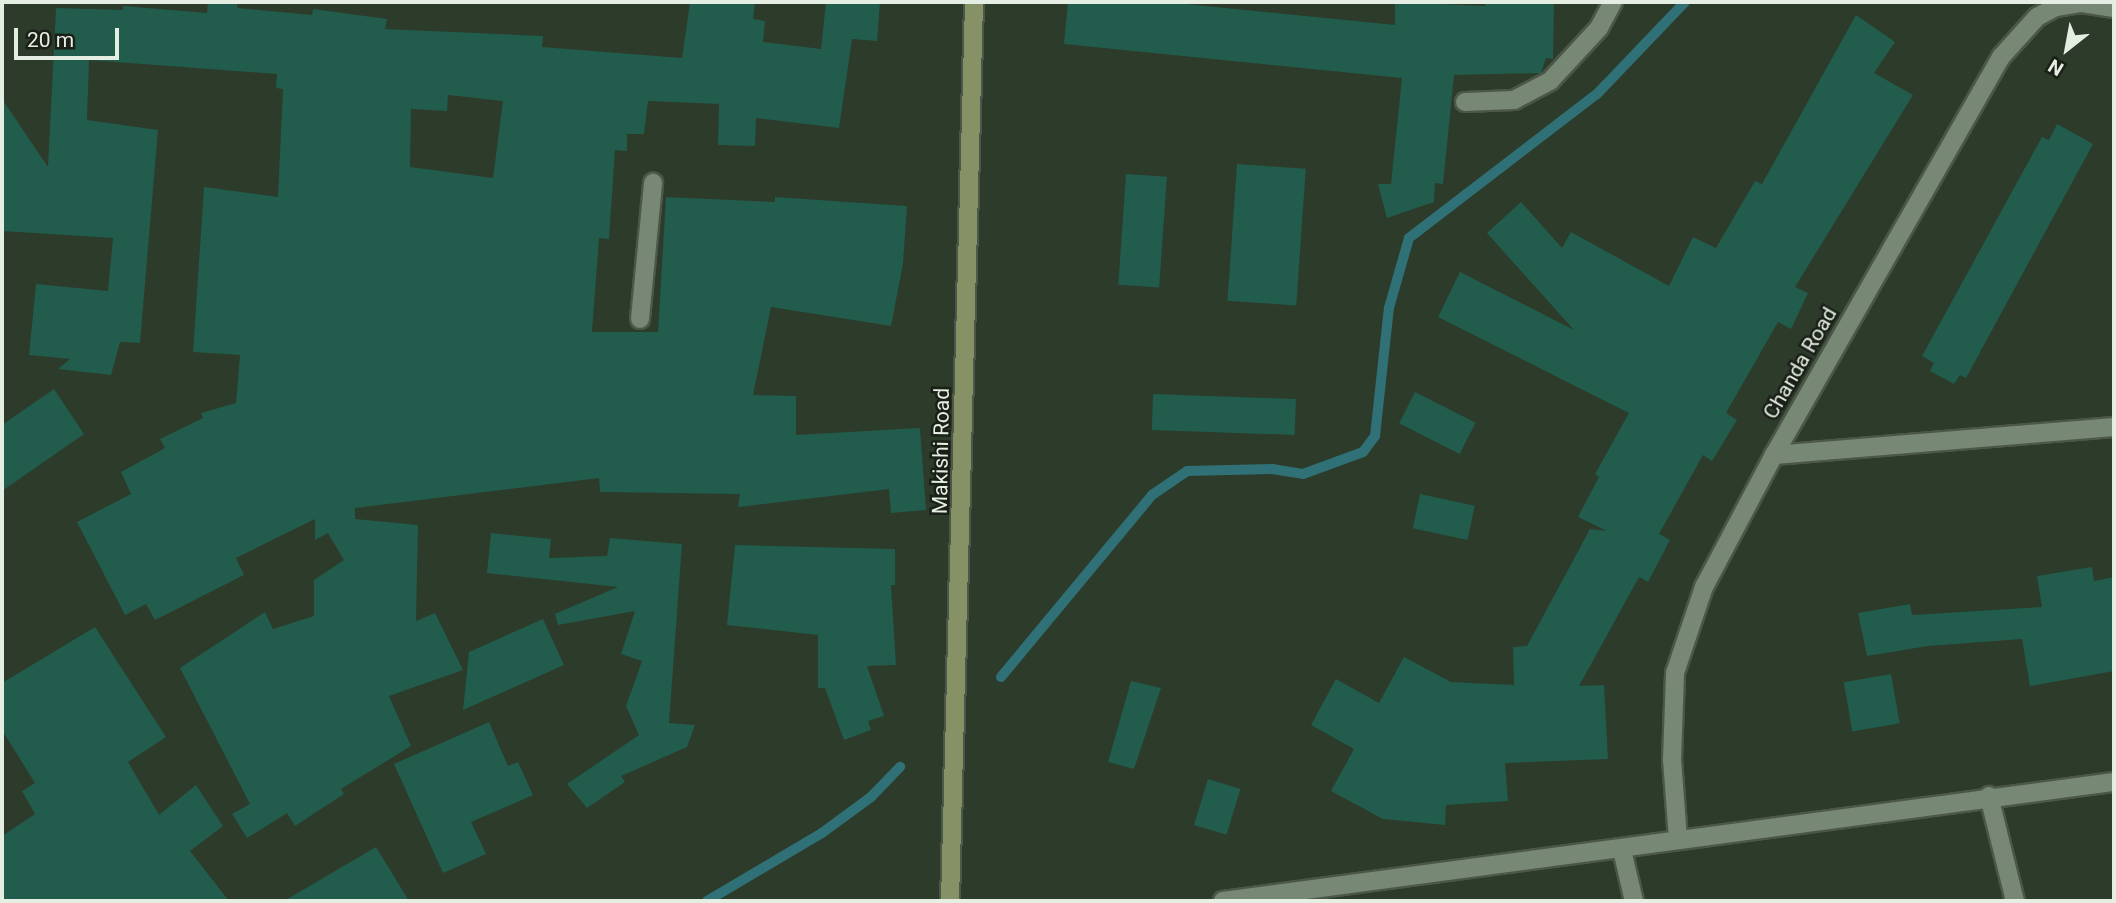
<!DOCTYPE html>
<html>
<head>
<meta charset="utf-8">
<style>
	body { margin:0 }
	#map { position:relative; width:2116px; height:903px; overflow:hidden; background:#2d3b2a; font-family:Roboto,sans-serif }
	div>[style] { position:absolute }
	.stream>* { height:10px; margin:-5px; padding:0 5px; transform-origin:5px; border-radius:5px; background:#2f7177 }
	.building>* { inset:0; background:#215c4c; transform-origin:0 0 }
	.roads { filter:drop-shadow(2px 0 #4b5748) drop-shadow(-2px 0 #4b5748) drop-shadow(0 2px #4b5748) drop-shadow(0 -2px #4b5748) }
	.minor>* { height:18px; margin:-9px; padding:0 9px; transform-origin:9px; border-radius:9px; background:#778874 }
	.secondary>* { height:18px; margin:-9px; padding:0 9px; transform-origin:9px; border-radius:9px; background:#869266 }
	span { translate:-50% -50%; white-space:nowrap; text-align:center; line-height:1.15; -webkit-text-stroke:5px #1a2018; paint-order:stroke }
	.street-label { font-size:21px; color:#e5eee3 }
	.frame { position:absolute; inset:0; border:4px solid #e5eee3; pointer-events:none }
	.north { position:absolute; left:2032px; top:14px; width:70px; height:70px; -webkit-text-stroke:5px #1a2018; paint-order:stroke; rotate:211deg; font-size:19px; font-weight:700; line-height:28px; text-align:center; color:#e5eee3 }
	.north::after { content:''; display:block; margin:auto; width:24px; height:32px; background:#e5eee3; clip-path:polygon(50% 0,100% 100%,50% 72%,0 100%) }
	.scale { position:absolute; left:14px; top:28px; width:105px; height:32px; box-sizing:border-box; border:4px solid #e5eee3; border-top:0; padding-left:9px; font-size:21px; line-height:24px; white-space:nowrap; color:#e5eee3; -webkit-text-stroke:5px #1a2018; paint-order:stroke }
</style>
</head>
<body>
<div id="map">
	<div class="stream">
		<div style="left:1001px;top:677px;width:236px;rotate:-50.3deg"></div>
		<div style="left:1152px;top:495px;width:42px;rotate:-34.4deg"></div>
		<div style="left:1187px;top:471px;width:85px;rotate:-1.3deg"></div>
		<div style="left:1272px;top:469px;width:31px;rotate:9deg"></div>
		<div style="left:1303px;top:474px;width:64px;rotate:-20.1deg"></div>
		<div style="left:1363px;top:452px;width:20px;rotate:-53deg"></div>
		<div style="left:1375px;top:436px;width:129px;rotate:-83.8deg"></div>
		<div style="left:1389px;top:308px;width:73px;rotate:-74.1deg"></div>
		<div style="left:1409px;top:238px;width:237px;rotate:-37.5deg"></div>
		<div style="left:1597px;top:94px;width:127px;rotate:-46.3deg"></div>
		<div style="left:707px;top:901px;width:134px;rotate:-30.6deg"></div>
		<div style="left:822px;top:833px;width:61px;rotate:-36.3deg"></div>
		<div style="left:871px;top:797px;width:42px;rotate:-46deg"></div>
	</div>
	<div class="building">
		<div style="clip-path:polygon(evenodd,208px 2px,238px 2px,237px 8px,312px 15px,313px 9px,387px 19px,385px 29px,543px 36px,542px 47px,682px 58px,690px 2px,755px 2px,753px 19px,765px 21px,763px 42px,821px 49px,826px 2px,880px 2px,877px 41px,852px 39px,839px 128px,756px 118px,755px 146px,718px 145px,719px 104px,648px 101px,644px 134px,627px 134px,627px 151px,615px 150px,609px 239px,599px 238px,592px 332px,658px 332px,666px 197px,775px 202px,775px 197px,907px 206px,903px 264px,891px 326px,771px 307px,753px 395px,796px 396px,796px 435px,920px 428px,926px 510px,891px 513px,889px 489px,738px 507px,740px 494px,600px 492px,599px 478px,355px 508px,355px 519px,418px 525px,416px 621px,435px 613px,463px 670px,389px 696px,411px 746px,341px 789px,344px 794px,295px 826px,287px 813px,247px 838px,232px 814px,250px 804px,180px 668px,265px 612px,273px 629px,314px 616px,314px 580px,344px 560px,328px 533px,315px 540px,315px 519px,236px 558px,244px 575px,155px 620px,146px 604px,125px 615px,77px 522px,131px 494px,121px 472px,165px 448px,160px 439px,203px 418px,201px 413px,236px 403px,240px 355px,193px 352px,204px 187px,278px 197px,283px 89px,276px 88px,277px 74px,89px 60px,87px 120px,158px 130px,140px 343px,120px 342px,111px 375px,58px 369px,70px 359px,29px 355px,36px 284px,108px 291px,113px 238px,2px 231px,2px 99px,48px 167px,56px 8px,123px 10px,123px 6px,207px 13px,208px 2px,448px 95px,503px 101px,493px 178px,410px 167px,411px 109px,447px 111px,448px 95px)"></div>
		<div style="clip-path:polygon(1068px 2px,1166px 2px,1395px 25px,1395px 2px,1485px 6px,1486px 2px,1554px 2px,1553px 59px,1546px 58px,1541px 73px,1454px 75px,1443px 184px,1435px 183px,1434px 202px,1387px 218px,1378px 184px,1391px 184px,1402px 78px,1064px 44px)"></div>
		<div style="clip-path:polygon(1856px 15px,1895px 42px,1874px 73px,1913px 95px,1795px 287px,1808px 293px,1791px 329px,1778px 322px,1726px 413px,1737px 420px,1712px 461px,1703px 455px,1659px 534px,1670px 540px,1648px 582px,1639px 577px,1579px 686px,1604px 685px,1608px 759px,1505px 763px,1508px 801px,1446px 805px,1445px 825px,1383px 819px,1331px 791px,1354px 749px,1311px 725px,1336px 679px,1379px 703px,1404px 657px,1451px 682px,1514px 685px,1513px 647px,1527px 646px,1590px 529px,1607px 531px,1578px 517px,1599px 477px,1595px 474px,1629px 413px,1438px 317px,1460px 272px,1574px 330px,1487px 233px,1521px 202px,1562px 248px,1571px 232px,1669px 286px,1693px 237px,1716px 248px,1755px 181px,1762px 184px)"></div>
		<div style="clip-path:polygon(2057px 124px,2093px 144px,1966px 378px,1960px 375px,1954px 384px,1930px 371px,1934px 363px,1922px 356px,2042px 137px,2049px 140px)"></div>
		<div style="left:1237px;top:164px;width:69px;height:137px;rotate:4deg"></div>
		<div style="left:1126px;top:174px;width:41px;height:111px;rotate:4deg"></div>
		<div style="clip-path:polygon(54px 389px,84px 434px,2px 491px,2px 425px)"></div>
		<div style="left:1415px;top:392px;width:68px;height:35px;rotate:27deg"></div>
		<div style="left:1153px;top:394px;width:143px;height:36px;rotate:2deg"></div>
		<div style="left:1420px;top:494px;width:56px;height:35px;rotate:12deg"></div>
		<div style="clip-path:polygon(491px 533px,551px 539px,549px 558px,607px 556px,610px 538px,682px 544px,669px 723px,695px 725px,687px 747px,621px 776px,625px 782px,587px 808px,567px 784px,639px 735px,626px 706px,642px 661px,621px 654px,635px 611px,558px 625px,555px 614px,618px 587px,487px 573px)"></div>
		<div style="clip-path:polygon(735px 545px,895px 549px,895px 585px,891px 585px,896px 665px,867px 666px,884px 716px,868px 721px,871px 730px,844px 740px,825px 688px,818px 688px,818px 635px,727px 625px)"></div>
		<div style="clip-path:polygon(2092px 567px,2094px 581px,2114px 577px,2114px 671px,2030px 686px,2022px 639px,1928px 646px,1867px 656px,1858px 613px,1910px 604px,1912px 615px,2042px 607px,2037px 576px)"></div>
		<div style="clip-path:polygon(543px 619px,564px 665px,463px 710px,469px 652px)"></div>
		<div style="clip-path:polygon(95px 627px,166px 737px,128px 762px,159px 815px,196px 785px,223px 826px,190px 851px,229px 901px,2px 901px,2px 836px,35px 814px,22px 791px,35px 783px,2px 730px,2px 683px)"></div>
		<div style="left:1891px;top:674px;width:50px;height:48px;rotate:80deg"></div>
		<div style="clip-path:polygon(1131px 681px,1161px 688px,1134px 769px,1108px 762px)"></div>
		<div style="clip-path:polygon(489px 722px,508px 766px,518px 762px,533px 795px,471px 822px,486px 854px,443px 873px,394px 764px)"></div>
		<div style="left:1208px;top:779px;width:34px;height:48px;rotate:17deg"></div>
		<div style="clip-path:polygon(376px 847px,409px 901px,284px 901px)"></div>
	</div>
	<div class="roads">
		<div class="minor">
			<div style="left:1465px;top:102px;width:49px;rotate:-2.3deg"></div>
			<div style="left:1514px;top:100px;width:41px;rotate:-27.8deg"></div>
			<div style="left:1550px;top:81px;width:72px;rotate:-47.2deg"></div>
			<div style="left:1599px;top:28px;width:30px;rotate:-62deg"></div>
			<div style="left:640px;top:319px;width:137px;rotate:-84.5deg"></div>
			<div style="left:1774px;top:455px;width:341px;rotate:-4.7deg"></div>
			<div style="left:1989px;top:796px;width:108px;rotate:76.1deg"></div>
			<div style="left:1678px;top:839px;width:79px;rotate:-94.3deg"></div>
			<div style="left:1672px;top:760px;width:87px;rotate:-88deg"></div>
			<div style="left:1675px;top:673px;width:91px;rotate:-71.4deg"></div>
			<div style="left:1704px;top:587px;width:149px;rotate:-62.1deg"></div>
			<div style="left:1774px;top:455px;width:458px;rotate:-60.3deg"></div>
			<div style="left:2001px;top:57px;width:54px;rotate:-48deg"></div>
			<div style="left:2037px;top:17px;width:21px;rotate:-28deg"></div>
			<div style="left:2056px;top:7px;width:26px;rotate:-9deg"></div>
			<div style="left:2082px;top:3px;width:32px;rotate:9deg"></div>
			<div style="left:1622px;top:850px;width:52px;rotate:76.8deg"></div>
			<div style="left:1223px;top:901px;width:899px;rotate:-7.61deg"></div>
		</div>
		<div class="secondary">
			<div style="left:950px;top:901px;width:899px;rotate:-88.47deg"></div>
		</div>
	</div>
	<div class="street-label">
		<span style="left:1800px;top:363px;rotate:-60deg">Chanda Road</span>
		<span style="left:941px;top:451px;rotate:-89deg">Makishi Road</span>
	</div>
	<div class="frame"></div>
	<div class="north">N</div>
	<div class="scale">20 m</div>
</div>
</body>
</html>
